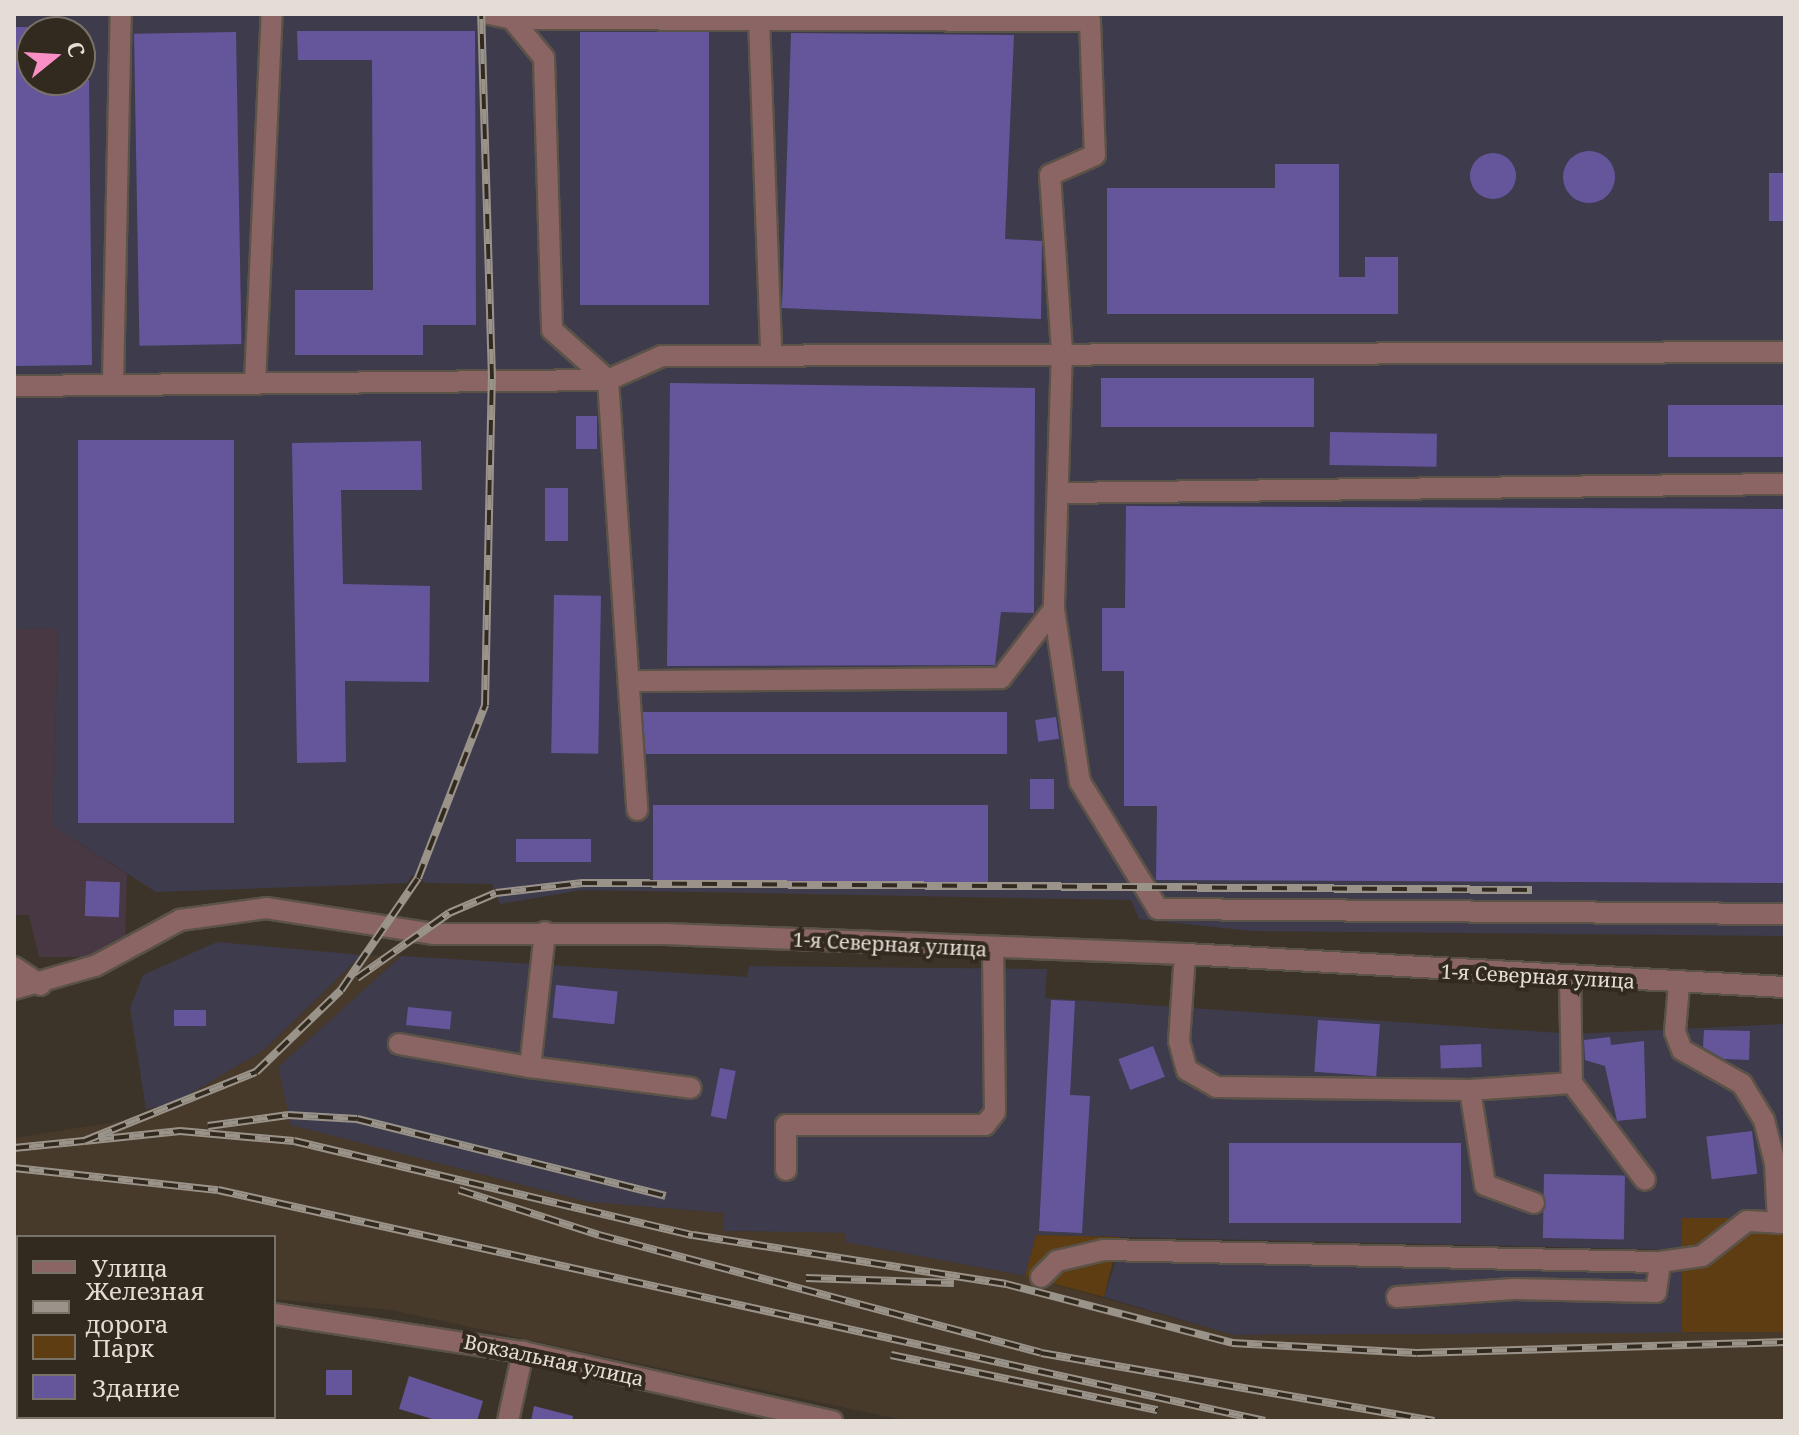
<!DOCTYPE html>
<html>
<head>
<meta charset="utf-8">
<style>
	body { margin:0 }
	#map { position:relative; width:1799px; height:1435px; overflow:hidden; background:#3d3429; font-family:"Noto Serif",serif }
	div>[style] { position:absolute }
	.commercial>* { inset:0; background:#473844 }
	.industrial>* { inset:0; background:#3e3b4c }
	.built>* { inset:0; background:#483a2a }
	.green>* { inset:0; background:#5d3d11; transform-origin:0 0 }
	.building>* { inset:0; background:#65569c; transform-origin:0 0 }
	.round { border-radius:50% }
	.roads { filter:drop-shadow(2px 0 #5b5248) drop-shadow(-2px 0 #5b5248) drop-shadow(0 2px #5b5248) drop-shadow(0 -2px #5b5248) }
	.minor>* { height:20px; margin:-10px; padding:0 10px; transform-origin:10px; border-radius:10px; background:#8a6563 }
	.rail>* { height:8px; margin-top:-4px; transform-origin:0; background:repeating-linear-gradient(90deg,#332a1f 0 15px,#9a938a 0 30px); box-sizing:border-box; border-block:2px solid #9a938a }
	span { translate:-50% -50%; white-space:nowrap; text-align:center; line-height:1.15; -webkit-text-stroke:8px #332a1f; paint-order:stroke }
	.street-label { font-size:20px; color:#e3ddd6 }
	.frame { position:absolute; inset:0; border:16px solid #e3ddd6; pointer-events:none }
	.legend { position:absolute; left:16px; top:1235px; width:260px; height:184px; box-sizing:border-box; background:#332a1f; border:2px solid #797268; margin:0; padding:10px 14px; list-style:none; font-size:24px; color:#e3ddd6 }
	.legend li { display:flex; align-items:center; gap:16px; height:40px }
	.legend b { width:40px; border:2px solid #797268 }
	.north { position:absolute; left:16px; top:16px; width:80px; height:80px; box-sizing:border-box; background:#332a1f; border:2px solid #797268; border-radius:50%; rotate:72deg; font-size:22px; font-weight:700; line-height:32px; text-align:center; color:#e3ddd6 }
	.north::after { content:''; display:block; margin:auto; width:28px; height:36px; background:#fa8fc6; clip-path:polygon(50% 0,100% 100%,50% 72%,0 100%) }
</style>
</head>
<body>
<div id="map">
	<div class="commercial">
		<div style="clip-path:polygon(58px 628px,53px 826px,127px 874px,125px 940px,86px 957px,39px 957px,29px 915px,14px 915px,14px 629px)"></div>
	</div>
	<div class="industrial">
		<div style="clip-path:polygon(evenodd,14px 14px,1785px 14px,1785px 936px,1251px 931px,1139px 919px,1131px 900px,582px 890px,500px 904px,492px 884px,426px 883px,412px 875px,407px 883px,156px 892px,53px 826px,58px 628px,14px 629px,14px 14px,32px 32px,80px 32px,80px 80px,32px 80px,32px 32px)"></div>
		<div style="clip-path:polygon(217px 942px,362px 955px,264px 1050px,175px 1103px,146px 1109px,130px 1008px,143px 975px)"></div>
		<div style="clip-path:polygon(401px 956px,747px 977px,749px 966px,1047px 969px,1045px 998px,1574px 1034px,1785px 1024px,1785px 1218px,1683px 1225px,1684px 1250px,1037px 1235px,1025px 1276px,844px 1242px,845px 1233px,724px 1231px,723px 1213px,588px 1202px,290px 1125px,278px 1067px)"></div>
		<div style="clip-path:polygon(1116px 1260px,1687px 1271px,1685px 1333px,1233px 1335px,1104px 1297px)"></div>
		<div style="clip-path:polygon(14px 1316px,18px 1417px,142px 1421px,14px 1421px)"></div>
	</div>
	<div class="built">
		<div style="clip-path:polygon(362px 955px,401px 956px,278px 1067px,291px 1125px,588px 1202px,724px 1213px,724px 1231px,846px 1233px,845px 1242px,1025px 1276px,1233px 1335px,1785px 1332px,1785px 1421px,907px 1421px,391px 1310px,274px 1299px,274px 1237px,18px 1237px,14px 1281px,14px 1138px,123px 1121px,175px 1103px,264px 1050px)"></div>
	</div>
	<div class="green">
		<div style="left:1785px;top:1218px;width:114px;height:103px;rotate:90deg"></div>
		<div style="clip-path:polygon(1036px 1235px,1119px 1237px,1104px 1297px,1025px 1276px)"></div>
	</div>
	<div class="building">
		<div style="clip-path:polygon(14px 27px,32px 27px,32px 80px,89px 80px,92px 365px,14px 366px)"></div>
		<div style="clip-path:polygon(297px 31px,475px 31px,476px 325px,423px 325px,423px 355px,295px 355px,295px 290px,373px 290px,372px 60px,298px 60px)"></div>
		<div style="left:236px;top:32px;width:312px;height:102px;rotate:89deg"></div>
		<div style="left:580px;top:32px;width:129px;height:273px"></div>
		<div style="clip-path:polygon(791px 33px,1014px 35px,1005px 239px,1042px 241px,1041px 319px,782px 308px)"></div>
		<div class="round" style="left:1563px;top:151px;width:52px;height:52px"></div>
		<div class="round" style="left:1470px;top:153px;width:46px;height:46px"></div>
		<div style="clip-path:polygon(1275px 164px,1339px 164px,1339px 277px,1365px 277px,1365px 257px,1398px 257px,1398px 314px,1107px 314px,1107px 188px,1275px 188px)"></div>
		<div style="left:1769px;top:173px;width:16px;height:48px"></div>
		<div style="left:1101px;top:378px;width:213px;height:49px"></div>
		<div style="clip-path:polygon(670px 383px,1035px 388px,1034px 613px,1001px 612px,995px 665px,667px 666px)"></div>
		<div style="left:1668px;top:405px;width:117px;height:52px"></div>
		<div style="left:576px;top:416px;width:21px;height:33px"></div>
		<div style="left:1330px;top:432px;width:107px;height:33px;rotate:1deg"></div>
		<div style="left:78px;top:440px;width:156px;height:383px"></div>
		<div style="clip-path:polygon(421px 441px,422px 490px,341px 490px,343px 584px,430px 586px,429px 682px,345px 681px,346px 762px,297px 763px,292px 443px)"></div>
		<div style="left:545px;top:488px;width:23px;height:53px"></div>
		<div style="clip-path:polygon(1126px 506px,1785px 509px,1785px 883px,1156px 880px,1157px 806px,1124px 806px,1124px 671px,1102px 671px,1102px 608px,1125px 608px)"></div>
		<div style="left:554px;top:595px;width:47px;height:158px;rotate:1deg"></div>
		<div style="left:643px;top:712px;width:364px;height:42px"></div>
		<div style="left:1056px;top:717px;width:22px;height:21px;rotate:82deg"></div>
		<div style="left:1030px;top:779px;width:24px;height:30px"></div>
		<div style="left:988px;top:805px;width:78px;height:335px;rotate:90deg"></div>
		<div style="left:591px;top:839px;width:23px;height:75px;rotate:90deg"></div>
		<div style="left:86px;top:881px;width:34px;height:35px;rotate:2deg"></div>
		<div style="left:556px;top:985px;width:62px;height:33px;rotate:6deg"></div>
		<div style="clip-path:polygon(1051px 1000px,1075px 1001px,1070px 1095px,1090px 1096px,1082px 1233px,1039px 1231px)"></div>
		<div style="left:408px;top:1007px;width:44px;height:18px;rotate:6deg"></div>
		<div style="left:206px;top:1010px;width:16px;height:32px;rotate:90deg"></div>
		<div style="left:1318px;top:1020px;width:62px;height:52px;rotate:4deg"></div>
		<div style="clip-path:polygon(1704px 1030px,1750px 1031px,1749px 1060px,1724px 1059px,1703px 1047px)"></div>
		<div style="clip-path:polygon(1610px 1037px,1611px 1045px,1644px 1041px,1646px 1118px,1617px 1121px,1605px 1066px,1585px 1060px,1584px 1040px)"></div>
		<div style="left:1481px;top:1044px;width:23px;height:41px;rotate:88deg"></div>
		<div style="left:1153px;top:1046px;width:33px;height:37px;rotate:69deg"></div>
		<div style="left:720px;top:1068px;width:16px;height:49px;rotate:11deg"></div>
		<div style="left:1752px;top:1131px;width:43px;height:46px;rotate:83deg"></div>
		<div style="left:1229px;top:1143px;width:232px;height:80px"></div>
		<div style="left:1544px;top:1174px;width:81px;height:64px;rotate:1deg"></div>
		<div style="left:326px;top:1370px;width:26px;height:25px"></div>
		<div style="clip-path:polygon(409px 1376px,483px 1401px,477px 1421px,439px 1421px,399px 1409px)"></div>
		<div style="clip-path:polygon(534px 1406px,573px 1416px,572px 1421px,531px 1421px)"></div>
	</div>
	<div class="roads">
		<div class="minor">
			<div style="left:489px;top:14px;width:24px;rotate:12deg"></div>
			<div style="left:512px;top:19px;width:50px;rotate:50.6deg"></div>
			<div style="left:544px;top:58px;width:272px;rotate:88.3deg"></div>
			<div style="left:552px;top:330px;width:75px;rotate:41.8deg"></div>
			<div style="left:608px;top:380px;width:59px;rotate:-24deg"></div>
			<div style="left:662px;top:356px;width:1123px;rotate:-0.2deg"></div>
			<div style="left:512px;top:19px;width:578px;rotate:0.2deg"></div>
			<div style="left:1090px;top:21px;width:134px;rotate:87.9deg"></div>
			<div style="left:1095px;top:155px;width:49px;rotate:156deg"></div>
			<div style="left:1050px;top:175px;width:175px;rotate:86.1deg"></div>
			<div style="left:1062px;top:350px;width:259px;rotate:91.8deg"></div>
			<div style="left:1054px;top:609px;width:87px;rotate:127.5deg"></div>
			<div style="left:1001px;top:678px;width:368px;rotate:179.5deg"></div>
			<div style="left:759px;top:20px;width:334px;rotate:87.9deg"></div>
			<div style="left:255px;top:382px;width:368px;rotate:-87.4deg"></div>
			<div style="left:113px;top:383px;width:369px;rotate:-88.8deg"></div>
			<div style="left:14px;top:386px;width:594px;rotate:-0.58deg"></div>
			<div style="left:608px;top:380px;width:431px;rotate:86.1deg"></div>
			<div style="left:1058px;top:493px;width:727px;rotate:-0.71deg"></div>
			<div style="left:1054px;top:609px;width:175px;rotate:81.5deg"></div>
			<div style="left:1080px;top:782px;width:149px;rotate:58.4deg"></div>
			<div style="left:1158px;top:909px;width:627px;rotate:0.46deg"></div>
			<div style="left:545px;top:932px;width:136px;rotate:96.3deg"></div>
			<div style="left:530px;top:1067px;width:162px;rotate:7.4deg"></div>
			<div style="left:1185px;top:954px;width:87px;rotate:93.9deg"></div>
			<div style="left:1179px;top:1041px;width:30px;rotate:75deg"></div>
			<div style="left:1187px;top:1070px;width:34px;rotate:30deg"></div>
			<div style="left:1216px;top:1087px;width:254px;rotate:0.7deg"></div>
			<div style="left:1470px;top:1090px;width:102px;rotate:-3.9deg"></div>
			<div style="left:1572px;top:1083px;width:104px;rotate:-91.1deg"></div>
			<div style="left:14px;top:967px;width:32px;rotate:34deg"></div>
			<div style="left:1679px;top:985px;width:47px;rotate:94.9deg"></div>
			<div style="left:1675px;top:1032px;width:19px;rotate:69deg"></div>
			<div style="left:1682px;top:1050px;width:69px;rotate:29.5deg"></div>
			<div style="left:1742px;top:1084px;width:42px;rotate:58.6deg"></div>
			<div style="left:1764px;top:1120px;width:44px;rotate:75.7deg"></div>
			<div style="left:1775px;top:1163px;width:60px;rotate:87.1deg"></div>
			<div style="left:14px;top:989px;width:84px;rotate:-15.9deg"></div>
			<div style="left:95px;top:966px;width:97px;rotate:-28.4deg"></div>
			<div style="left:180px;top:920px;width:87px;rotate:-7.9deg"></div>
			<div style="left:266px;top:908px;width:169px;rotate:8.8deg"></div>
			<div style="left:433px;top:934px;width:232px"></div>
			<div style="left:665px;top:934px;width:520px;rotate:2.2deg"></div>
			<div style="left:1185px;top:954px;width:601px;rotate:3.15deg"></div>
			<div style="left:399px;top:1044px;width:133px;rotate:10deg"></div>
			<div style="left:1572px;top:1083px;width:121px;rotate:53deg"></div>
			<div style="left:1470px;top:1090px;width:96px;rotate:81deg"></div>
			<div style="left:1485px;top:1185px;width:52px;rotate:20.2deg"></div>
			<div style="left:786px;top:1170px;width:45px;rotate:-90deg"></div>
			<div style="left:786px;top:1125px;width:199px"></div>
			<div style="left:985px;top:1125px;width:16px;rotate:-52deg"></div>
			<div style="left:995px;top:1112px;width:163px;rotate:-90.7deg"></div>
			<div style="left:1041px;top:1277px;width:23px;rotate:-45deg"></div>
			<div style="left:1057px;top:1261px;width:48px;rotate:-13.2deg"></div>
			<div style="left:1104px;top:1250px;width:556px;rotate:1.24deg"></div>
			<div style="left:1397px;top:1297px;width:117px;rotate:-3.9deg"></div>
			<div style="left:1514px;top:1289px;width:142px;rotate:1.2deg"></div>
			<div style="left:1656px;top:1292px;width:30px;rotate:-82deg"></div>
			<div style="left:1660px;top:1262px;width:42px;rotate:-8.1deg"></div>
			<div style="left:1702px;top:1256px;width:57px;rotate:-37.9deg"></div>
			<div style="left:1747px;top:1221px;width:38px;rotate:3deg"></div>
			<div style="left:14px;top:1300px;width:4px"></div>
			<div style="left:274px;top:1314px;width:252px;rotate:8.7deg"></div>
			<div style="left:523px;top:1352px;width:317px;rotate:12.6deg"></div>
			<div style="left:508px;top:1421px;width:71px;rotate:-77.7deg"></div>
		</div>
	</div>
	<div class="rail">
		<div style="left:357px;top:978px;width:113px;rotate:-35.2deg"></div>
		<div style="left:449px;top:913px;width:51px;rotate:-23.1deg"></div>
		<div style="left:496px;top:893px;width:87px;rotate:-6.6deg"></div>
		<div style="left:582px;top:883px;width:950px;rotate:0.42deg"></div>
		<div style="left:208px;top:1126px;width:81px;rotate:-7.8deg"></div>
		<div style="left:288px;top:1115px;width:69px;rotate:3.3deg"></div>
		<div style="left:357px;top:1119px;width:318px;rotate:14deg"></div>
		<div style="left:84px;top:1141px;width:97px;rotate:-5.9deg"></div>
		<div style="left:180px;top:1131px;width:114px;rotate:5deg"></div>
		<div style="left:294px;top:1141px;width:410px;rotate:13.3deg"></div>
		<div style="left:693px;top:1235px;width:317px;rotate:8.9deg"></div>
		<div style="left:1006px;top:1284px;width:234px;rotate:14.6deg"></div>
		<div style="left:1232px;top:1343px;width:185px;rotate:3.1deg"></div>
		<div style="left:1417px;top:1353px;width:368px;rotate:-1.7deg"></div>
		<div style="left:14px;top:1148px;width:70px;rotate:-5.7deg"></div>
		<div style="left:84px;top:1141px;width:185px;rotate:-21.9deg"></div>
		<div style="left:256px;top:1072px;width:118px;rotate:-44deg"></div>
		<div style="left:341px;top:990px;width:136px;rotate:-55.5deg"></div>
		<div style="left:418px;top:878px;width:186px;rotate:-68.8deg"></div>
		<div style="left:485px;top:705px;width:326px;rotate:-88.8deg"></div>
		<div style="left:492px;top:379px;width:365px;rotate:-91.7deg"></div>
		<div style="left:14px;top:1168px;width:205px;rotate:6.2deg"></div>
		<div style="left:218px;top:1190px;width:1072px;rotate:12.44deg"></div>
		<div style="left:459px;top:1190px;width:147px;rotate:17.8deg"></div>
		<div style="left:599px;top:1235px;width:457px;rotate:14.9deg"></div>
		<div style="left:1041px;top:1353px;width:399px;rotate:9.8deg"></div>
		<div style="left:806px;top:1278px;width:148px;rotate:1.9deg"></div>
		<div style="left:891px;top:1355px;width:272px;rotate:11.7deg"></div>
	</div>
	<div class="street-label">
		<span style="left:890px;top:944px;rotate:3deg">1-я Северная улица</span>
		<span style="left:1538px;top:976px;rotate:3deg">1-я Северная улица</span>
		<span style="left:554px;top:1360px;rotate:12deg">Вокзальная улица</span>
	</div>
	<div class="frame"></div>
	<ul class="legend">
	<li><b style="height:10px;background:#8a6563"></b>Улица</li>
	<li><b style="height:10px;background:#9a938a"></b>Железная дорога</li>
	<li><b style="height:22px;background:#5d3d11"></b>Парк</li>
	<li><b style="height:22px;background:#65569c"></b>Здание</li>
	</ul>
	<div class="north">С</div>
</div>
</body>
</html>
